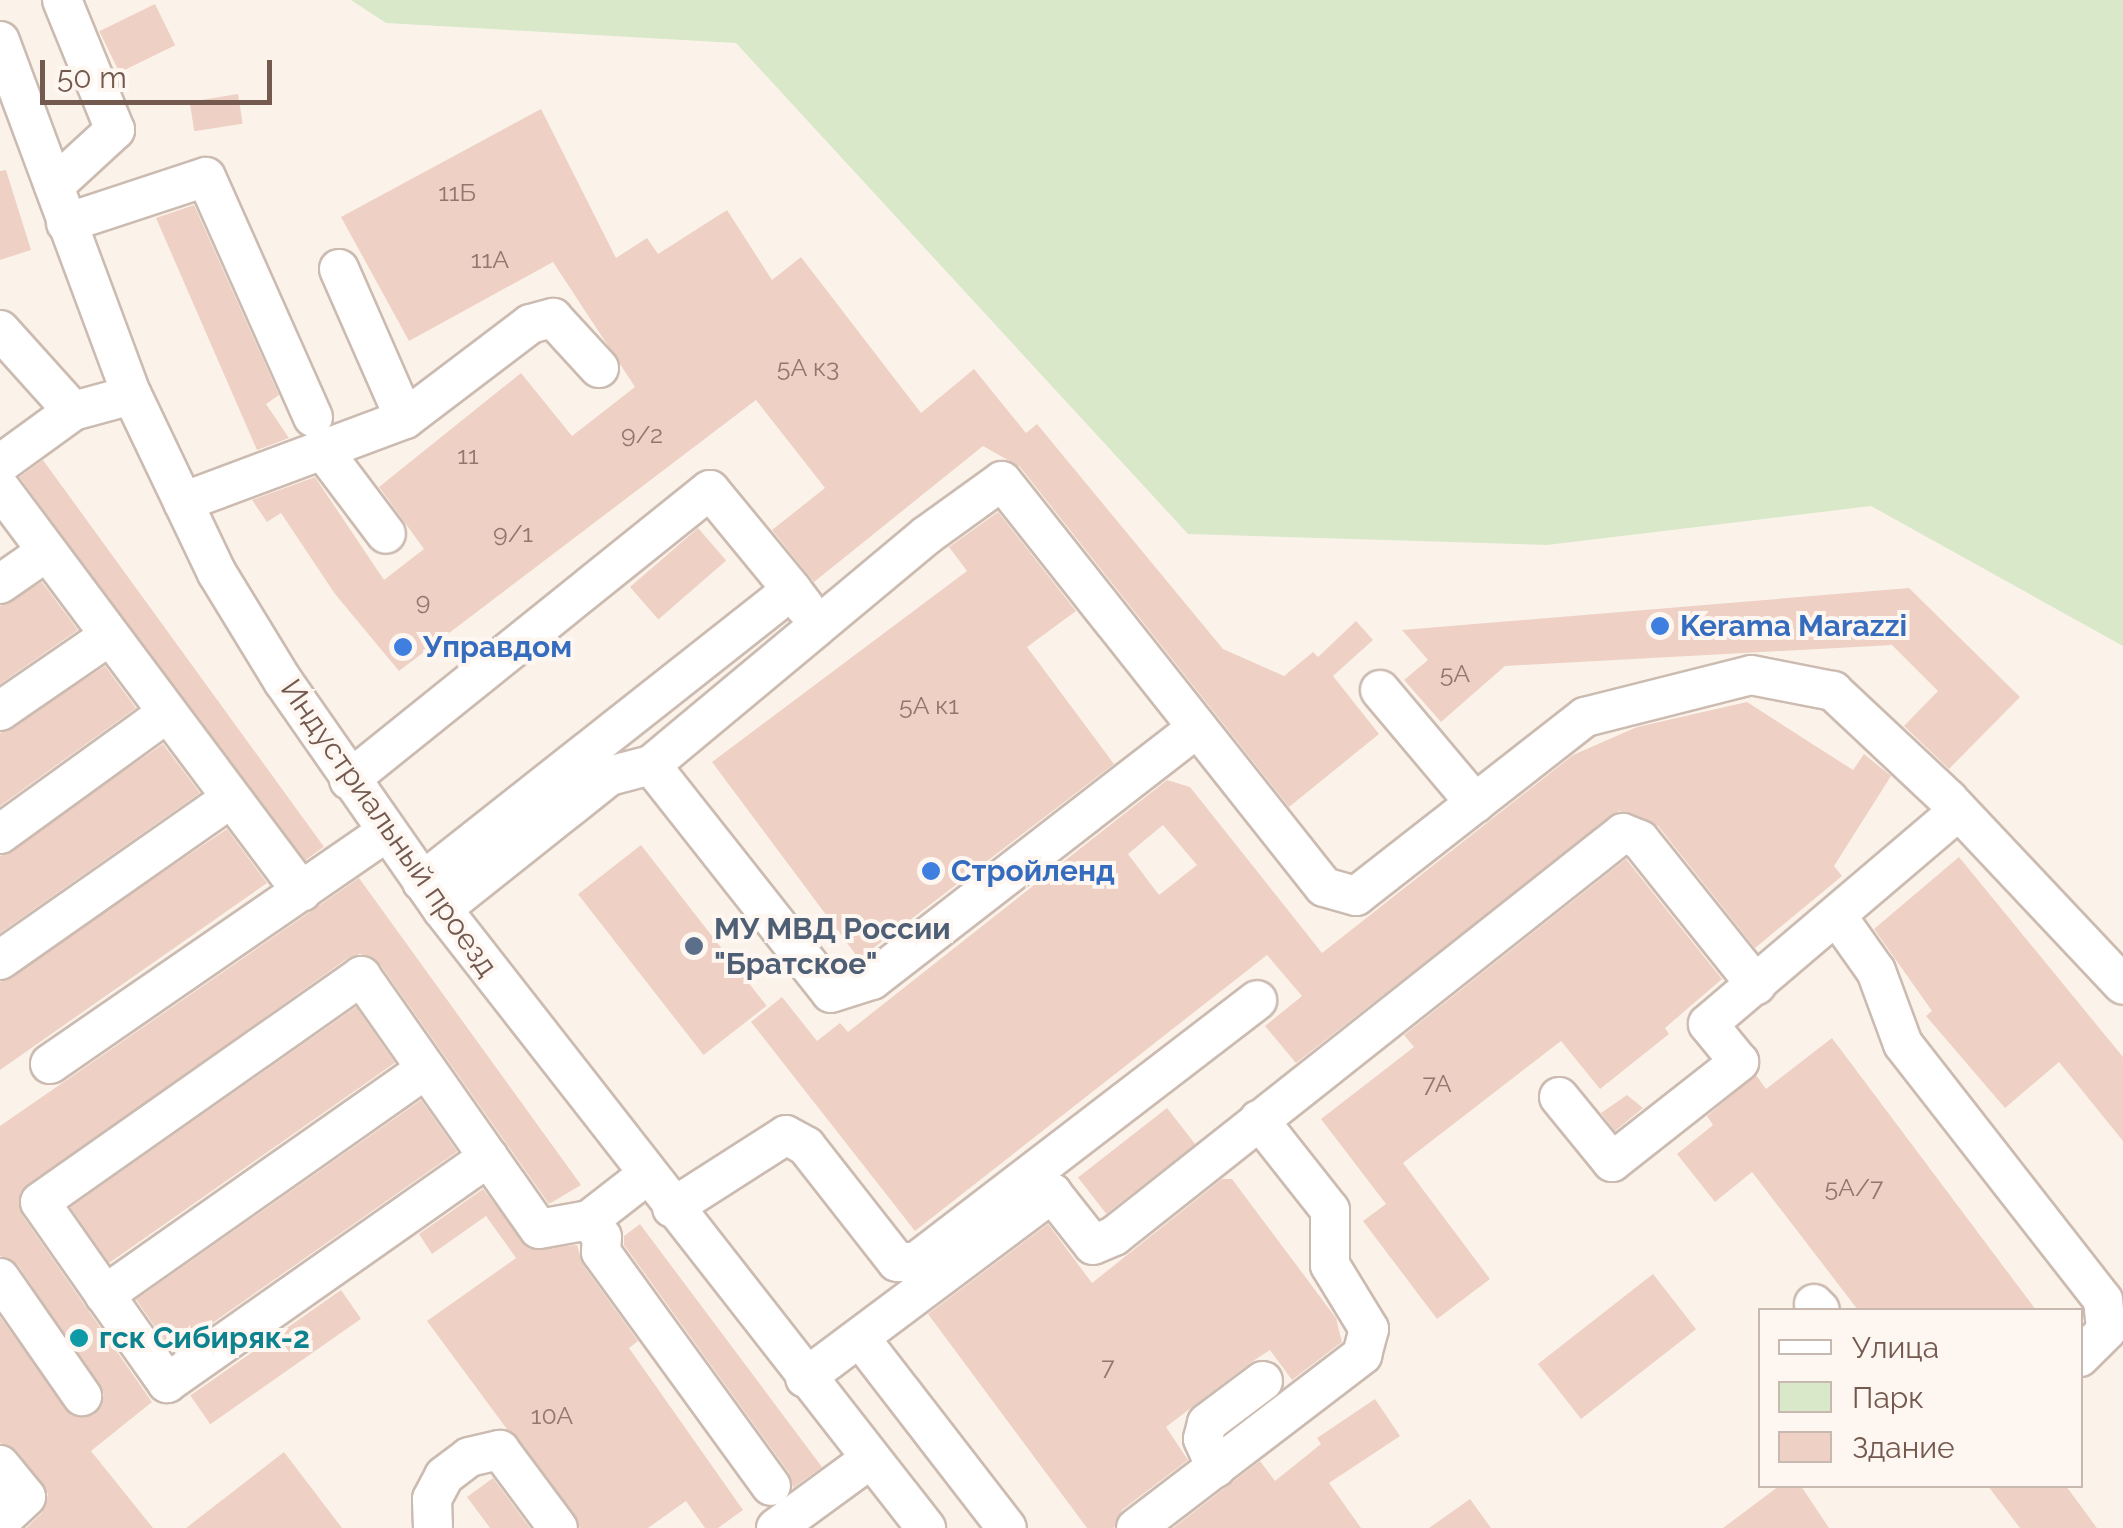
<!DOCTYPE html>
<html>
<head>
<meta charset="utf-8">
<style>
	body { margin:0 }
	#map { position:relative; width:2123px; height:1528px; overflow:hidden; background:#fbf3ea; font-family:Raleway,sans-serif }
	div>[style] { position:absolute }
	.green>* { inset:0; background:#d8e8c9 }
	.building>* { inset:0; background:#eed1c4; transform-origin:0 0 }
	.roads { filter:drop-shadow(2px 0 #ccbbb1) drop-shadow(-2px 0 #ccbbb1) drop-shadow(0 2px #ccbbb1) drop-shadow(0 -2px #ccbbb1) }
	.minor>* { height:38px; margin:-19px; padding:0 19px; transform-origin:19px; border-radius:19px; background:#fff }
	.dots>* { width:28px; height:28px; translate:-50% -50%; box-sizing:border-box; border:5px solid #fef7f1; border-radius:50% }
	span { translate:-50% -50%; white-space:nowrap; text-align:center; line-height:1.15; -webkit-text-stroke:8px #fef7f1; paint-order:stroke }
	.number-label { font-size:25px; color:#92776c }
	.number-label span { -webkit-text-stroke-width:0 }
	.shop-label { font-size:30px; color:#366cbe; font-weight:700 }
	.left { translate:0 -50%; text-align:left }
	.street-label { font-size:30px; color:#74594f }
	.service-label { font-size:30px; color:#4e5e75; font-weight:700 }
	.culture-label { font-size:30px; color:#0d838f; font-weight:700 }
	.legend { position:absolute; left:1758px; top:1308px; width:325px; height:180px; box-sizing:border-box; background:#fef7f1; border:2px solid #c7b8b0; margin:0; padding:12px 18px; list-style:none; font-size:30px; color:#74594f }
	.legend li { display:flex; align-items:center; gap:20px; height:50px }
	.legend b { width:50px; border:2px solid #c7b8b0 }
	.scale { position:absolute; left:40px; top:60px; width:232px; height:45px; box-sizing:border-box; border:5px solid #74594f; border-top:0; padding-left:12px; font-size:30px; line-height:35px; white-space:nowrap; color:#74594f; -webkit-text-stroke:8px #fef7f1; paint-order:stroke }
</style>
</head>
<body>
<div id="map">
	<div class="green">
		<div style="clip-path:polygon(351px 0,2123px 0,2123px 646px,1871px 506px,1547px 545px,1188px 534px,736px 43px,386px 23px)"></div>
	</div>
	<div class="building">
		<div style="left:155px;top:4px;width:46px;height:62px;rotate:64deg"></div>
		<div style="left:238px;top:94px;width:30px;height:49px;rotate:81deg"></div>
		<div style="clip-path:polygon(541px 109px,616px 258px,647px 238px,658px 254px,727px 210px,772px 280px,801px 257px,921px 413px,974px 369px,1026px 433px,1037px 424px,1223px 649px,1284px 676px,1313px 652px,1318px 657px,1356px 621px,1373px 640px,1333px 676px,1379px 734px,1289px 807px,1020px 467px,983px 446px,814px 582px,772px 530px,825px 488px,756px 400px,399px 671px,335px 594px,281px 513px,267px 522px,252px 500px,315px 477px,384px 580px,424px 549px,379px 487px,521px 373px,572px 436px,635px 387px,553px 262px,409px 341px,341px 217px)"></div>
		<div style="clip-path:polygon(6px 170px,31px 250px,0 260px,0 171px)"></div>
		<div style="clip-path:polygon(194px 205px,279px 395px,266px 404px,289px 438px,257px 450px,156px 218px)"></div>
		<div style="left:43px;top:460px;width:478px;height:29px;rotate:54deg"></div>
		<div style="clip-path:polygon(998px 512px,1076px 611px,1027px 647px,1114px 764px,859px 959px,712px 762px,967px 571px,949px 547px)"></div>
		<div style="left:698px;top:528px;width:43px;height:90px;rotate:49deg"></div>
		<div style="clip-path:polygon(42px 582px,78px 630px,0 684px,0 606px)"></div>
		<div style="clip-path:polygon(1909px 588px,2020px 697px,1949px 769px,1904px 726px,1938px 691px,1892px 645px,1505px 666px,1441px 722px,1404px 680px,1428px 660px,1402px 630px)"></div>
		<div style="clip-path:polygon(105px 666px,136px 708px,0 806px,0 733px)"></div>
		<div style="clip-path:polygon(evenodd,1747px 702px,1853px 770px,1864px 754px,1891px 776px,1834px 866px,1842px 876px,1755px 948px,1658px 826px,1619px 811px,1296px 1063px,1265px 1026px,1302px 996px,1267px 955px,915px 1231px,751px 1022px,782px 997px,817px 1041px,840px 1023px,848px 1032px,1167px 780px,1190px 787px,1322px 953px,1573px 755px,1637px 727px,1747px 702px,1163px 825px,1197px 865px,1159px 895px,1128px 854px,1163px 825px)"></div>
		<div style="clip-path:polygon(163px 744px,200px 793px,0 933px,0 856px)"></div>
		<div style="clip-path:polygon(227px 829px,267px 883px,0 1070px,0 982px)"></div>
		<div style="left:641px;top:845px;width:204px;height:80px;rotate:52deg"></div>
		<div style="clip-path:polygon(1959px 857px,2123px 1057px,2123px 1141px,2059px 1062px,2005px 1108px,1926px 1016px,1932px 1011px,1874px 929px)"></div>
		<div style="clip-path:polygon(1626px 859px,1722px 979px,1665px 1028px,1669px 1034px,1600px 1089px,1561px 1041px,1403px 1163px,1490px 1279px,1437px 1319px,1363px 1221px,1386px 1204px,1321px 1119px,1414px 1047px,1404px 1035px)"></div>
		<div style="clip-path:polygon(359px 878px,581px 1185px,549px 1204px,379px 963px,360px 954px,348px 958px,20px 1192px,22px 1215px,152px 1402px,91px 1451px,153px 1528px,26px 1528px,42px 1513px,48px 1494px,17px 1451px,0 1443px,0 1317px,72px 1416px,94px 1415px,104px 1395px,18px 1265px,0 1256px,0 1126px)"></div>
		<div style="left:356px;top:1007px;width:68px;height:349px;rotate:55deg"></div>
		<div style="clip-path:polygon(1832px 1038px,2036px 1310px,1858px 1310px,1752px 1172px,1715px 1202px,1677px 1154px,1713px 1125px,1707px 1116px,1756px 1075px,1766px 1089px)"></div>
		<div style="clip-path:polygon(1627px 1095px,1643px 1108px,1615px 1131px,1601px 1113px)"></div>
		<div style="left:421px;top:1100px;width:63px;height:348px;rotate:55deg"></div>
		<div style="left:1167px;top:1108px;width:46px;height:113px;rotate:52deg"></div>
		<div style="clip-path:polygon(1222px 1179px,1232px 1179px,1336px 1318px,1342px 1342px,1292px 1380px,1270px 1350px,1250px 1363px,1166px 1427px,1188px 1460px,1122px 1510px,1114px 1528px,1087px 1528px,928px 1314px,1048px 1224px,1092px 1283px)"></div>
		<div style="clip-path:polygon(483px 1189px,530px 1249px,577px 1245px,583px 1265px,638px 1341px,629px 1348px,743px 1510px,718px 1528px,705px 1528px,686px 1501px,648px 1528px,580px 1528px,427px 1321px,516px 1258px,486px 1216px,432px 1254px,419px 1234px)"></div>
		<div style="clip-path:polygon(640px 1224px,822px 1467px,793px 1488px,789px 1473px,624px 1245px,624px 1236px)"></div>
		<div style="left:1653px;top:1274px;width:70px;height:146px;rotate:52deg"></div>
		<div style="left:341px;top:1290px;width:35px;height:184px;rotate:55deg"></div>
		<div style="clip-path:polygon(1375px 1399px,1400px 1436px,1329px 1483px,1361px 1528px,1173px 1528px,1260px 1461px,1275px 1481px,1321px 1444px,1317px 1438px)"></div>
		<div style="clip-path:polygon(284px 1452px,342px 1528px,186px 1528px)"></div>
		<div style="clip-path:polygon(493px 1478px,530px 1528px,490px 1528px,467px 1497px)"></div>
		<div style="clip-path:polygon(1779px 1486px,1801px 1486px,1829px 1528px,1723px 1528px)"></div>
		<div style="clip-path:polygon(1988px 1486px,2066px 1486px,2097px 1528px,2020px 1528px)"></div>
		<div style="clip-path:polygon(1470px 1499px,1491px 1528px,1429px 1528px)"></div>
	</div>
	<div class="roads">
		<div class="minor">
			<div style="left:0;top:41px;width:378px;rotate:69.6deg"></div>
			<div style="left:132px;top:395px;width:197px;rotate:64.5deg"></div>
			<div style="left:217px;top:573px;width:127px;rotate:58.6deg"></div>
			<div style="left:283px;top:681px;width:278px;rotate:55.1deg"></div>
			<div style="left:442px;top:909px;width:786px;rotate:51.98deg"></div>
			<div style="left:54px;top:186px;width:83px;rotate:-42.6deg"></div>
			<div style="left:115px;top:130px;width:140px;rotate:-112.2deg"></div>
			<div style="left:66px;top:223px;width:147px;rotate:-18.2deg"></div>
			<div style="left:206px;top:177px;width:263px;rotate:66deg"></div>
			<div style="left:339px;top:269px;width:164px;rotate:66.3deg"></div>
			<div style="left:0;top:330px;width:109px;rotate:48deg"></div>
			<div style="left:73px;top:411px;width:61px;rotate:-15.2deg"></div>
			<div style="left:322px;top:449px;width:106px;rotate:53deg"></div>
			<div style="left:0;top:464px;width:90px;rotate:-36deg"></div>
			<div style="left:0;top:488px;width:504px;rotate:53.22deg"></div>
			<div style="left:183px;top:502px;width:237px;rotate:-20.5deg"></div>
			<div style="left:405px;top:419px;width:157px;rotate:-37.2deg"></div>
			<div style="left:530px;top:324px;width:24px;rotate:-15deg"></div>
			<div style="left:553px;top:318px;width:68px;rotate:47.4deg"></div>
			<div style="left:0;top:584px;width:56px;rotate:-34.8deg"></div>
			<div style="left:1380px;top:690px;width:148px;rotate:49.9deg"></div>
			<div style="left:0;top:711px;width:132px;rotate:-34.5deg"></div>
			<div style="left:651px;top:765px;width:359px;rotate:-39.8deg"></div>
			<div style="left:927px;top:535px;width:92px;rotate:-35.8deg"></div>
			<div style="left:1002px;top:481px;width:518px;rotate:51.58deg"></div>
			<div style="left:1324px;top:887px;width:33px;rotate:16deg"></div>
			<div style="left:1356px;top:896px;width:291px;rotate:-38deg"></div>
			<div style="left:1585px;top:717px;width:171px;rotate:-14.2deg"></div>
			<div style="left:1751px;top:675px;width:84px;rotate:11deg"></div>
			<div style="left:1833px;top:691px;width:158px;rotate:43.2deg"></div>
			<div style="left:1948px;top:799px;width:255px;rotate:46.7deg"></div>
			<div style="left:349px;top:780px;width:463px;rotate:-38.8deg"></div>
			<div style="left:710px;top:490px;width:129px;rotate:50.6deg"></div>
			<div style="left:0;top:834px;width:206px;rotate:-35.9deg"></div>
			<div style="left:422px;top:882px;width:471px;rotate:-38.3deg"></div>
			<div style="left:792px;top:590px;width:21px;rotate:53deg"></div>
			<div style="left:442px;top:909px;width:213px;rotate:-38.5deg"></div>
			<div style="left:609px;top:776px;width:43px;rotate:-14.7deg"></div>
			<div style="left:651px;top:765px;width:290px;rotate:51.7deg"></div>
			<div style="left:831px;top:993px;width:43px;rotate:-17.6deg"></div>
			<div style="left:872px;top:980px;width:408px;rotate:-37.8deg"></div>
			<div style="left:1839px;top:919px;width:64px;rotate:54.6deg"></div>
			<div style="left:1876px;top:971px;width:78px;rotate:69.7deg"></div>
			<div style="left:1903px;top:1044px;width:325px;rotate:52deg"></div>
			<div style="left:2103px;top:1300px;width:31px;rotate:84deg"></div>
			<div style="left:2106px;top:1331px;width:37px;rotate:135deg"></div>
			<div style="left:0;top:960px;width:282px;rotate:-35deg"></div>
			<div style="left:50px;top:1064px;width:407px;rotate:-34.6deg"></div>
			<div style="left:426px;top:1069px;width:393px;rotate:144.9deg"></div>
			<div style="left:105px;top:1295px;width:108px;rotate:54.8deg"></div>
			<div style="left:167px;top:1383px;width:393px;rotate:-35.1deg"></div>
			<div style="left:1559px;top:1097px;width:84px;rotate:50.8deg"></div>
			<div style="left:1612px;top:1162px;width:162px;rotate:-38.2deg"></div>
			<div style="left:1739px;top:1062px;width:49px;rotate:-129.2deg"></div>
			<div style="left:1708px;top:1024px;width:328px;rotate:-40.4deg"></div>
			<div style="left:672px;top:1208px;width:135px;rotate:-32.6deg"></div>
			<div style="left:786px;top:1135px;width:23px;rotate:29deg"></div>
			<div style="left:806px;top:1146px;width:147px;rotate:51.9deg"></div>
			<div style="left:897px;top:1262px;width:19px"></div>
			<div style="left:916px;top:1262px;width:430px;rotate:-37.5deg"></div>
			<div style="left:589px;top:1220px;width:21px;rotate:53deg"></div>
			<div style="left:602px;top:1237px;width:15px;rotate:94deg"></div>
			<div style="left:601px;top:1252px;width:289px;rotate:54deg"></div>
			<div style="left:0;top:1278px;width:144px;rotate:55.2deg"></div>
			<div style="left:105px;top:1295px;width:113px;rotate:-125deg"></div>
			<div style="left:40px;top:1202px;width:393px;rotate:-35.1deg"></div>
			<div style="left:361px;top:976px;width:309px;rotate:54.9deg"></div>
			<div style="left:539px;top:1229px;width:51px;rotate:-10.2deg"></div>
			<div style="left:589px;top:1220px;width:75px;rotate:-37.9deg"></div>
			<div style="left:1814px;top:1304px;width:8px;rotate:45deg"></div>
			<div style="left:860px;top:1338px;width:240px;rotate:52.3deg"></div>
			<div style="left:805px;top:1378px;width:309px;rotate:-36.8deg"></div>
			<div style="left:1052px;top:1193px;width:66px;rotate:51.7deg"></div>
			<div style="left:1093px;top:1245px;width:23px;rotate:-23deg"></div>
			<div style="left:1114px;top:1236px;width:649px;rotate:-38.37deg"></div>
			<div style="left:1623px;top:833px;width:18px;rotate:22deg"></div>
			<div style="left:1640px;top:840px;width:186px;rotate:51.3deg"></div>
			<div style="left:0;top:1465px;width:41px;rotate:50.9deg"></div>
			<div style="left:26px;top:1497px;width:35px;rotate:137deg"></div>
			<div style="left:1216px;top:1468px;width:32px;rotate:-114deg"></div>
			<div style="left:1203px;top:1439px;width:16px;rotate:-76deg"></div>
			<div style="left:1207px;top:1423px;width:70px;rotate:-36.9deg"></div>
			<div style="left:433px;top:1528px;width:29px;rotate:-92deg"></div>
			<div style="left:432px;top:1499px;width:26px;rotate:-62deg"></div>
			<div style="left:444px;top:1476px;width:31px;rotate:-37deg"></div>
			<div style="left:469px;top:1457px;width:32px;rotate:-13deg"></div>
			<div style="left:500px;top:1450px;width:97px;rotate:53.4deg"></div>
			<div style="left:776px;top:1528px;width:115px;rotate:-36.2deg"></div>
			<div style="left:1136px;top:1528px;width:285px;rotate:-37.4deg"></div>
			<div style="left:1362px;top:1355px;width:27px;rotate:-75deg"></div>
			<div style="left:1369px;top:1329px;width:75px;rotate:-121.4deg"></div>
			<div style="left:1330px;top:1265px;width:55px;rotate:-90deg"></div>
			<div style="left:1330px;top:1210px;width:115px;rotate:-128.3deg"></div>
		</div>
	</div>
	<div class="dots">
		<div style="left:1660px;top:626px;background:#3f7fe0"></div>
		<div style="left:403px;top:647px;background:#3f7fe0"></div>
		<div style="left:931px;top:871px;background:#3f7fe0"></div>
		<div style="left:694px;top:946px;background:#5c6f8a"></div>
		<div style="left:79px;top:1338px;background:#0f9aa8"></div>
	</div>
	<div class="number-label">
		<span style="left:457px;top:192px">11Б</span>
		<span style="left:490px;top:259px">11А</span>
		<span style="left:808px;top:367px">5А к3</span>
		<span style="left:642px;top:434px">9/2</span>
		<span style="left:468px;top:455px">11</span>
		<span style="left:513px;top:533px">9/1</span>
		<span style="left:423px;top:601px">9</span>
		<span style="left:1455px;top:673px">5А</span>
		<span style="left:929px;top:705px">5А к1</span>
		<span style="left:1437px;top:1083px">7А</span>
		<span style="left:1854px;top:1187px">5А/7</span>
		<span style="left:1108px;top:1366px">7</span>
		<span style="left:552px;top:1415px">10А</span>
	</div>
	<div class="shop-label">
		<span class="left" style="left:1680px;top:626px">Kerama Marazzi</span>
		<span class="left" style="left:423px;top:647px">Управдом</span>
		<span class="left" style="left:951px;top:871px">Стройленд</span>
	</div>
	<div class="street-label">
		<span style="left:389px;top:828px;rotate:55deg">Индустриальный проезд</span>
	</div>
	<div class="service-label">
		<span class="left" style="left:714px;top:946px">МУ МВД России<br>"Братское"</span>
	</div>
	<div class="culture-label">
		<span class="left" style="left:99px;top:1338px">гск Сибиряк-2</span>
	</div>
	<ul class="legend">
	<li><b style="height:12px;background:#fff"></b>Улица</li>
	<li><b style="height:28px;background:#d8e8c9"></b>Парк</li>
	<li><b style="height:28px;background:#eed1c4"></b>Здание</li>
	</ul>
	<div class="scale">50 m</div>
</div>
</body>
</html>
